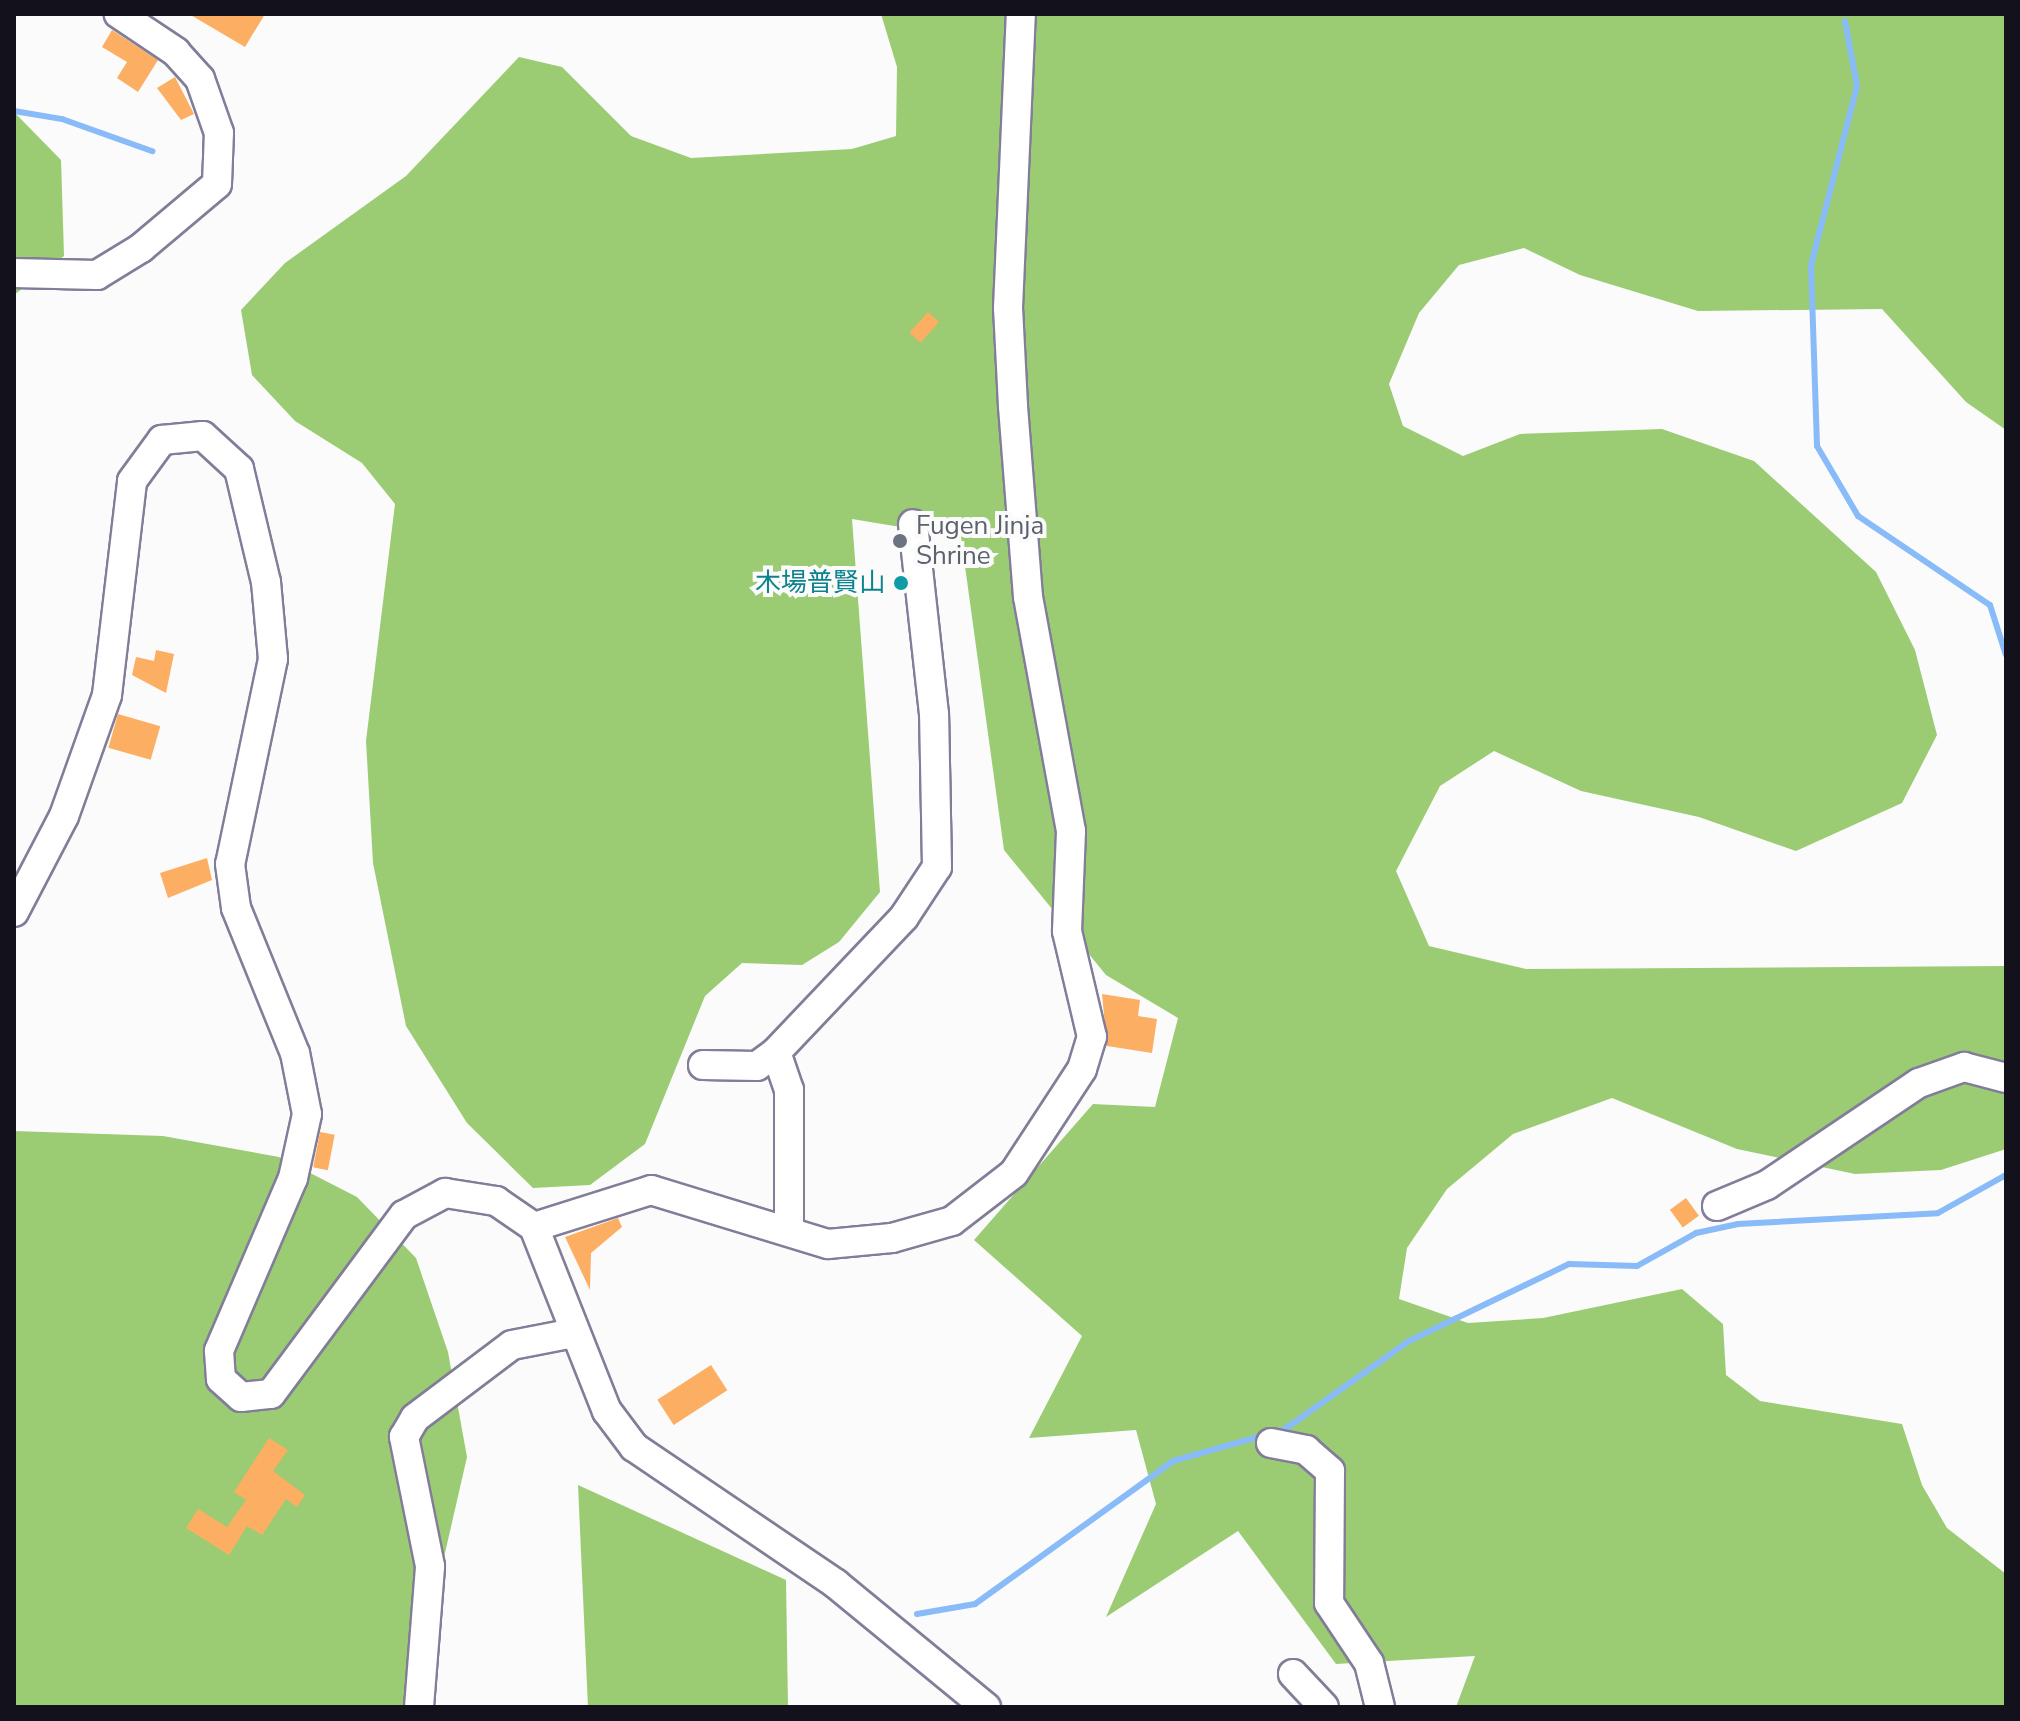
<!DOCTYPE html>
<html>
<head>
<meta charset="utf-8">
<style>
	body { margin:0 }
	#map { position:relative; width:2020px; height:1721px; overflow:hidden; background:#fbfbfb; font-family:"Nunito Sans","Noto Sans JP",sans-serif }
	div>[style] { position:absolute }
	.forest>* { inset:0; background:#9bcc73 }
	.stream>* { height:6px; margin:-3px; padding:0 3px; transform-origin:3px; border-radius:3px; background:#88bbf8 }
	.building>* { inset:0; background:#fcae63; transform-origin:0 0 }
	.roads { filter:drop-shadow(2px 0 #827d98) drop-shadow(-2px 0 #827d98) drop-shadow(0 2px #827d98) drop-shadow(0 -2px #827d98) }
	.minor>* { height:28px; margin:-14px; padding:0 14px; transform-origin:14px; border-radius:14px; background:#fff }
	.dots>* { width:22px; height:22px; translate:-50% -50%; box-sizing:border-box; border:4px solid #fbfbfb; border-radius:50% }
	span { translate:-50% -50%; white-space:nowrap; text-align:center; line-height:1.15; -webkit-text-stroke:8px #fbfbfb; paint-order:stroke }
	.worship-label { font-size:26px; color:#5b616d }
	.left { translate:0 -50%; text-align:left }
	.culture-label { font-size:26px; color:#0d838f }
	.right { translate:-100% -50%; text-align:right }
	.frame { position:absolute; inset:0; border:16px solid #13111b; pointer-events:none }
</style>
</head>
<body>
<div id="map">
	<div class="forest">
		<div style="clip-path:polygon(881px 14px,2006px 14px,2006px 430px,1966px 402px,1882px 309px,1698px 311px,1580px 275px,1524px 248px,1459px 265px,1419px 313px,1389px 384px,1403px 426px,1463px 456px,1520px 434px,1662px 429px,1754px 461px,1876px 572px,1915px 650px,1937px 735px,1902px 803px,1796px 851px,1699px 817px,1581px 791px,1494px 751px,1440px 786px,1396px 871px,1429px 946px,1526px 969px,2006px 966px,2006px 1149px,1941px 1170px,1855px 1174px,1737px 1149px,1612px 1098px,1513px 1134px,1447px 1189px,1407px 1248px,1399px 1299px,1468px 1323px,1543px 1318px,1682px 1289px,1723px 1324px,1726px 1375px,1760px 1401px,1902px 1424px,1922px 1485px,1947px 1528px,2006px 1574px,2006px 1707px,1456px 1707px,1475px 1656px,1336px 1664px,1238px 1531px,1106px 1617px,1156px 1504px,1136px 1430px,1029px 1438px,1082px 1336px,974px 1240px,1093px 1104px,1155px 1107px,1178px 1018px,1106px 975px,1004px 850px,961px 537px,852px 519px,880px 892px,839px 942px,802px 965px,742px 963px,705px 996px,645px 1144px,590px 1185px,533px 1188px,467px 1123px,406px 1026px,373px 863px,366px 741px,395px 504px,362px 463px,295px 421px,252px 375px,241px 310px,285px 263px,406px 176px,519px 57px,562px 67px,631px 136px,691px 158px,852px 149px,896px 136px,897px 67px)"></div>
		<div style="clip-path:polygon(14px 112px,61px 160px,64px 256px,14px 295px)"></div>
		<div style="clip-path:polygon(14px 1131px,163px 1136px,279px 1157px,357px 1197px,416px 1258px,448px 1352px,467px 1457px,437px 1588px,423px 1707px,14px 1707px)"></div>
		<div style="clip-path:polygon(578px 1485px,786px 1580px,788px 1707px,588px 1707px)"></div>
	</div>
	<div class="stream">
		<div style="left:1845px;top:21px;width:66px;rotate:79.5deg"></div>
		<div style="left:1857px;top:86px;width:185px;rotate:104.4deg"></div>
		<div style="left:1811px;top:265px;width:181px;rotate:88.1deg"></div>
		<div style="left:1817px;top:446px;width:81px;rotate:59.6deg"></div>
		<div style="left:1858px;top:516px;width:159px;rotate:34deg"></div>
		<div style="left:1990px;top:605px;width:52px;rotate:72.3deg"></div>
		<div style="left:14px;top:111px;width:49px;rotate:9.5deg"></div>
		<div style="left:62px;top:119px;width:96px;rotate:19.6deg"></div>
		<div style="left:917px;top:1614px;width:59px;rotate:-9.8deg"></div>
		<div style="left:975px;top:1604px;width:244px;rotate:-35.8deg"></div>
		<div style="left:1173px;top:1461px;width:116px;rotate:-15.9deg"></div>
		<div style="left:1285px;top:1429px;width:152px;rotate:-35.4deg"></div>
		<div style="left:1409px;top:1341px;width:178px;rotate:-25.7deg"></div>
		<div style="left:1569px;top:1264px;width:68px;rotate:1.7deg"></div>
		<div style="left:1637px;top:1266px;width:68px;rotate:-29.2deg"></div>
		<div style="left:1696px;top:1233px;width:43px;rotate:-12.1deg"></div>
		<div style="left:1738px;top:1224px;width:200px;rotate:-3.1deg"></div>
		<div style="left:1938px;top:1213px;width:78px;rotate:-29.2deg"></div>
	</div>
	<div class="building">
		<div style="clip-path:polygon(189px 14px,265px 14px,245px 47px)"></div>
		<div style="clip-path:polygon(112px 30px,158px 60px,138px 92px,117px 78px,127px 62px,102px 47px)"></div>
		<div style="clip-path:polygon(175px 77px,194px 114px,181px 120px,157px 88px)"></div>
		<div style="left:928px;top:312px;width:15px;height:28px;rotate:42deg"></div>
		<div style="clip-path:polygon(156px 650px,174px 654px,166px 693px,132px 675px,136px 657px,154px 661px)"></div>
		<div style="left:118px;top:714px;width:44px;height:35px;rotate:16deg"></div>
		<div style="clip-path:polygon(207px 858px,212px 880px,168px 898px,160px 873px)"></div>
		<div style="clip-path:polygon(1102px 994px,1140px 1000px,1138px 1016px,1157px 1019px,1152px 1053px,1107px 1046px)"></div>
		<div style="left:320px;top:1132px;width:15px;height:36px;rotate:11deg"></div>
		<div style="left:1686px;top:1198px;width:22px;height:20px;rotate:54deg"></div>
		<div style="clip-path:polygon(618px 1218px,622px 1227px,591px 1253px,590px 1290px,565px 1237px)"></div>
		<div style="left:711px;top:1365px;width:30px;height:64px;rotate:57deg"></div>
		<div style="clip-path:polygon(269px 1438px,288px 1450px,273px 1471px,305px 1495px,297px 1507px,286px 1499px,262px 1535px,247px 1526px,229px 1555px,186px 1528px,198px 1509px,227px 1527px,246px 1500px,234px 1492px)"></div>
	</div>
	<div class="roads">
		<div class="minor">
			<div style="left:14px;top:273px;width:83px;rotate:1.4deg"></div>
			<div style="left:97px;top:275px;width:52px;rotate:-31.5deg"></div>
			<div style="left:141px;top:248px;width:99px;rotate:-40.1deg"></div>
			<div style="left:217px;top:184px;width:51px;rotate:-87.8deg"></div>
			<div style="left:219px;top:133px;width:57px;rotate:-109.4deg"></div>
			<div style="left:200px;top:79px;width:36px;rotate:-132deg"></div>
			<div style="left:176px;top:52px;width:69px;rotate:-146.3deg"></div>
			<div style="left:14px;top:912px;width:108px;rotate:-62.5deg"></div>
			<div style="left:64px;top:816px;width:128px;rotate:-70.4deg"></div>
			<div style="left:107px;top:695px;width:215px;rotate:-83.3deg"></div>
			<div style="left:132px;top:481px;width:51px;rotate:-53.8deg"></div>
			<div style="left:162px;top:440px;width:41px;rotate:-5.6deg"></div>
			<div style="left:203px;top:436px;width:49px;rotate:42.5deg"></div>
			<div style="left:239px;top:469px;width:116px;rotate:76.6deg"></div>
			<div style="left:266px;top:582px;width:77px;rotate:84.8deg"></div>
			<div style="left:273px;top:659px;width:209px;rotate:101.8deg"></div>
			<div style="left:230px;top:864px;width:44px;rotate:82.2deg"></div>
			<div style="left:236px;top:908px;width:157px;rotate:67.9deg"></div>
			<div style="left:295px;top:1053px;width:62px;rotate:78.9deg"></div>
			<div style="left:307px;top:1114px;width:66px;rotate:102.3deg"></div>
			<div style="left:293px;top:1178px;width:188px;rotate:113.2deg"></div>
			<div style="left:219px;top:1351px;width:28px;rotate:86deg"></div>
			<div style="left:221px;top:1379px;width:27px;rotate:42deg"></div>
			<div style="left:241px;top:1397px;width:30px;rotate:-6deg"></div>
			<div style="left:271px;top:1394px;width:223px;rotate:-53.4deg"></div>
			<div style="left:404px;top:1215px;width:47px;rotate:-28.2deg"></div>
			<div style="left:445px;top:1193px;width:52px;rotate:8.9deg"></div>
			<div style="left:496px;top:1201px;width:46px;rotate:34.4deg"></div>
			<div style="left:534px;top:1227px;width:198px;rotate:68.4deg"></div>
			<div style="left:607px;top:1411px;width:45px;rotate:53.1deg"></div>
			<div style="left:634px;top:1447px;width:244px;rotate:34.1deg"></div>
			<div style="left:836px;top:1584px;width:194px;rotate:39.4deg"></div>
			<div style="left:703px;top:1065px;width:54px;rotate:1.1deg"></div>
			<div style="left:757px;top:1066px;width:24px;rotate:-36deg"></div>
			<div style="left:1717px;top:1206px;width:54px;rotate:-22.8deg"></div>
			<div style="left:1767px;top:1185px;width:183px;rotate:-33.9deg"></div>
			<div style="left:1919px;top:1083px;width:48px;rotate:-19.6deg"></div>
			<div style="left:1964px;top:1067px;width:43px;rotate:14.7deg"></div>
			<div style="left:534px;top:1227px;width:123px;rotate:-17.5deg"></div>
			<div style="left:651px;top:1190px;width:185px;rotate:17deg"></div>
			<div style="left:828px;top:1244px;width:64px;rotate:-5.4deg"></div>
			<div style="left:892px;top:1238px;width:62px;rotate:-15.8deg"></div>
			<div style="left:952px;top:1221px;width:78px;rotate:-37.7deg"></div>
			<div style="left:1014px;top:1173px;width:124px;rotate:-56.8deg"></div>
			<div style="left:1082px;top:1069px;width:34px;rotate:-73deg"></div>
			<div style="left:1092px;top:1037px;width:109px;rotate:-103.3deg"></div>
			<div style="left:1067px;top:931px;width:100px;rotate:-87.7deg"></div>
			<div style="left:1071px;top:831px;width:238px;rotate:-100.4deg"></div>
			<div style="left:1028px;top:597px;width:192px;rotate:-94.5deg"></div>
			<div style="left:1013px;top:406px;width:98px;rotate:-92.9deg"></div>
			<div style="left:1008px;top:308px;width:294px;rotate:-87.5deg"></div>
			<div style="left:789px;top:1231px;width:141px;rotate:-90deg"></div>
			<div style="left:789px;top:1090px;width:40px;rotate:-108.9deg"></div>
			<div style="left:776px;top:1052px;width:186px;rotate:-46.5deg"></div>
			<div style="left:904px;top:917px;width:60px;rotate:-56.6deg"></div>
			<div style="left:937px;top:867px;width:153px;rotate:-91.1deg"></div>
			<div style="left:934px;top:714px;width:191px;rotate:-96.3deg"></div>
			<div style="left:1271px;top:1443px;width:36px;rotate:11deg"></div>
			<div style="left:1306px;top:1450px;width:32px;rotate:41deg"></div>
			<div style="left:1330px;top:1471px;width:132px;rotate:90.4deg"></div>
			<div style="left:1329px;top:1603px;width:72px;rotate:56.3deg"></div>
			<div style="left:1369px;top:1663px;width:45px;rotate:76deg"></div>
			<div style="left:1293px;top:1674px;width:45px;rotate:46.8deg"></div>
			<div style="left:419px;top:1707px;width:141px;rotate:-85.5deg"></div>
			<div style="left:430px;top:1566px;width:132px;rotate:-101.4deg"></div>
			<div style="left:404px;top:1437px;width:22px;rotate:-60deg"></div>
			<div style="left:415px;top:1418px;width:121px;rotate:-37deg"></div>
			<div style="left:512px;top:1345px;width:63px;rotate:-11deg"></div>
		</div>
	</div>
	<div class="dots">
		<div style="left:900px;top:541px;background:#6b7280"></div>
		<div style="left:901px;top:583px;background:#0f9aa8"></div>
	</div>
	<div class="worship-label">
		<span class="left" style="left:916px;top:541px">Fugen Jinja<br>Shrine</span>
	</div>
	<div class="culture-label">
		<span class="right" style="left:885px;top:583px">木場普賢山</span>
	</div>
	<div class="frame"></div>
</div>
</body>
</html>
